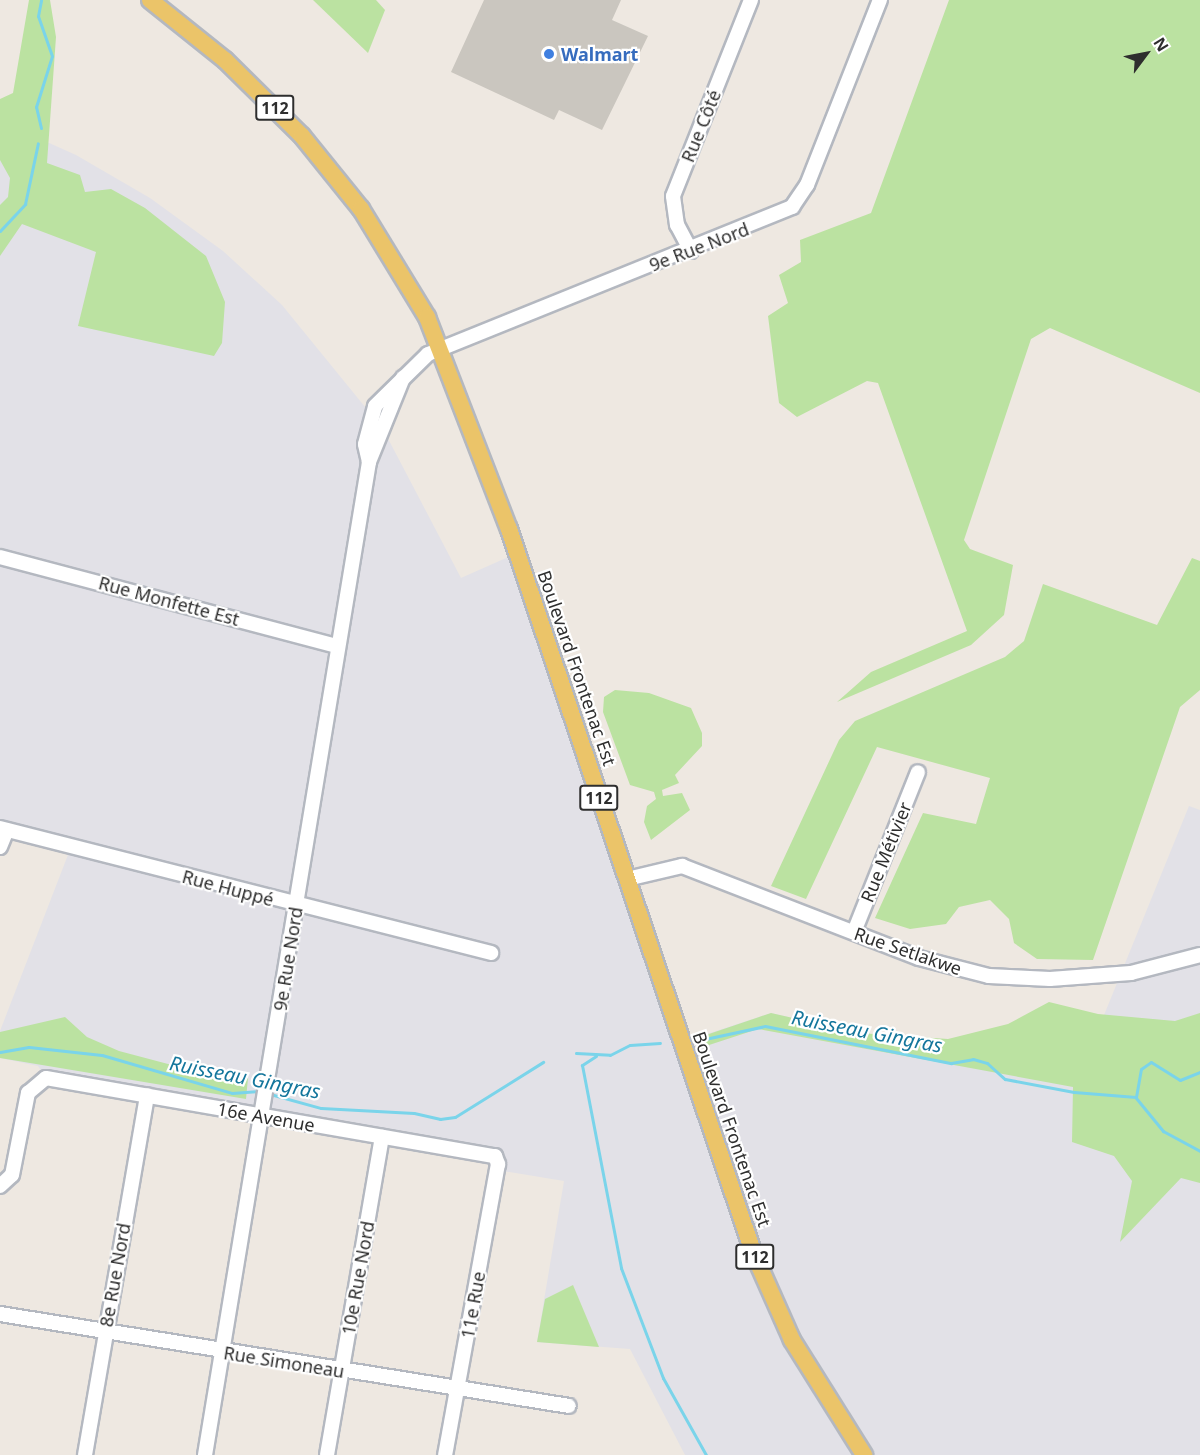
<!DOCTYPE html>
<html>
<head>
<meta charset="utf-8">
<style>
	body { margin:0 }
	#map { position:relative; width:1200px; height:1455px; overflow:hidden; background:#eee8e1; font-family:"Noto Sans",sans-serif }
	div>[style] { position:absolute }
	.industrial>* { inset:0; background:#e2e1e7 }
	.green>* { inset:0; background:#bbe2a1 }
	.stream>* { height:3px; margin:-1.5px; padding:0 1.5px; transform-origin:1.5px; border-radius:1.5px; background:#7ad4ea }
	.building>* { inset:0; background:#cac6bf }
	.roads { filter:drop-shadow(2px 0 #b4b8c0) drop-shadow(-2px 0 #b4b8c0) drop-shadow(0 2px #b4b8c0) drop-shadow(0 -2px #b4b8c0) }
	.minor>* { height:14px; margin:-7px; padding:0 7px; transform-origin:7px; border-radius:7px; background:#fff }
	.major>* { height:16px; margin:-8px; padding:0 8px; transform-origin:8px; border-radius:8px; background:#ebc469 }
	.dots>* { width:16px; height:16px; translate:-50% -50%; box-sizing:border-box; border:3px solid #fff; border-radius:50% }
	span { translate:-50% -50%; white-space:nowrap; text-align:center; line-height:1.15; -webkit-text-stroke:4.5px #fff; paint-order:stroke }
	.shield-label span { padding:2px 4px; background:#fff; border:2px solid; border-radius:4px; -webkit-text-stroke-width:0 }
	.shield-label { font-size:16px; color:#2e2e2e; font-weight:700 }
	.shop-label { font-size:18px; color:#366cbe; font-weight:700 }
	.left { translate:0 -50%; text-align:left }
	.street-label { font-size:18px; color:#2e2e2e }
	.water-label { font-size:20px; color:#14769c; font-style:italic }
	.north { position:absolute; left:1116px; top:24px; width:60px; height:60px; -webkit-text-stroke:4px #fff; paint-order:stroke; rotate:58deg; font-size:16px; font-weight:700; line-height:24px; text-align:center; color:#2e2e2e }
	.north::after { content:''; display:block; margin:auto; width:21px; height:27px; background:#2e2e2e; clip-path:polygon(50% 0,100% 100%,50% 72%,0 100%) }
</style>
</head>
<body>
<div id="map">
	<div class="industrial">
		<div style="clip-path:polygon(0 121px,76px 155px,150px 198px,223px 251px,282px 305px,383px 429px,461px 578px,517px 553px,682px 1042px,771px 1013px,1076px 1084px,1189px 806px,1200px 810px,1200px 1455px,685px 1455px,630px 1349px,537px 1342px,564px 1181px,497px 1170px,497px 1159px,46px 1078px,38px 1066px,0 1058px,0 1031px,71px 847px,0 829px)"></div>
	</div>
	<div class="green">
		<div style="clip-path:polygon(29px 0,50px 0,56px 37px,47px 163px,80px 175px,85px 192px,111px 189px,145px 208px,206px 256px,225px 302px,222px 343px,214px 356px,78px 326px,96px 252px,22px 224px,0 256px,0 205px,8px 197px,10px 178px,0 160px,0 99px,13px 93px)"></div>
		<div style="clip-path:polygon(313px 0,376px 0,385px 10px,368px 53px)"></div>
		<div style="clip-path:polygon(949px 0,1200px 0,1200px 393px,1050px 328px,1031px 339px,964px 540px,970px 549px,1013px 565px,1004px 615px,971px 645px,837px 702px,871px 672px,967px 631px,878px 383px,867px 381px,797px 417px,779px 403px,768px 316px,788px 303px,779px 275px,801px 262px,800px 240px,871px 213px)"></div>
		<div style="clip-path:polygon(1192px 558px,1200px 561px,1200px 690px,1180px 707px,1093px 960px,1037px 959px,1014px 943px,1009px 919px,990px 900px,959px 907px,946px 924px,910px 929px,875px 918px,923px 813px,976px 824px,990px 778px,877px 747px,806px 899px,771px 886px,839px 740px,855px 721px,1005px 657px,1024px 641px,1043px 584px,1157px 625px)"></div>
		<div style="clip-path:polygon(615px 690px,649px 693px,691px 708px,702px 733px,702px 746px,675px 775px,679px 783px,662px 790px,663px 796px,682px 793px,690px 810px,651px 840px,644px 822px,647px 806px,656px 799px,654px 792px,630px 785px,603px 712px,604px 697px)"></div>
		<div style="clip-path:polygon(1049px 1002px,1098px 1014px,1175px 1021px,1200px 1013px,1200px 1183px,1181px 1178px,1120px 1242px,1132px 1181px,1114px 1156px,1072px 1142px,1073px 1087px,758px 1029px,706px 1046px,703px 1036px,771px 1013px,859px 1033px,948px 1039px,1008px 1024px)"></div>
		<div style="clip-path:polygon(65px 1017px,87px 1037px,119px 1051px,202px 1073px,248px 1078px,246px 1099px,0 1058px,0 1032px)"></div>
		<div style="clip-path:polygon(573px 1285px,599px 1347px,537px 1342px,545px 1299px)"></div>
	</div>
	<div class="stream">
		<div style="left:41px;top:128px;width:22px;rotate:-103deg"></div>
		<div style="left:36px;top:107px;width:53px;rotate:-72.6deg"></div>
		<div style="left:52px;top:56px;width:42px;rotate:-109.3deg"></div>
		<div style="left:38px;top:16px;width:16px;rotate:-79deg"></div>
		<div style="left:0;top:231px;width:37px;rotate:-47deg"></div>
		<div style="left:25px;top:204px;width:62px;rotate:-78deg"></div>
		<div style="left:705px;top:1039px;width:61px;rotate:-12.2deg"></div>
		<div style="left:765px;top:1026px;width:190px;rotate:11.3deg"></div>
		<div style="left:951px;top:1063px;width:22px;rotate:-10deg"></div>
		<div style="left:973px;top:1059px;width:15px;rotate:16deg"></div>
		<div style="left:987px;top:1063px;width:24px;rotate:42deg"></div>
		<div style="left:1005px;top:1079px;width:70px;rotate:10.7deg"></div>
		<div style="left:1074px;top:1092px;width:62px;rotate:4.6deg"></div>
		<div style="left:0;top:1052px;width:29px;rotate:-10deg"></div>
		<div style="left:29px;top:1047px;width:73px;rotate:6.3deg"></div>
		<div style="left:102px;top:1055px;width:135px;rotate:16.3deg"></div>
		<div style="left:232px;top:1093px;width:29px;rotate:-4deg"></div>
		<div style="left:576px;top:1053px;width:34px;rotate:3deg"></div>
		<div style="left:610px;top:1055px;width:22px;rotate:-27deg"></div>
		<div style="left:630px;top:1045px;width:30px;rotate:-4deg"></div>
		<div style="left:596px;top:1056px;width:17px;rotate:147deg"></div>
		<div style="left:582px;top:1065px;width:207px;rotate:79.1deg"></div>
		<div style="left:621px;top:1268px;width:118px;rotate:69.1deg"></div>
		<div style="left:663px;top:1378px;width:88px;rotate:60.8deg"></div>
		<div style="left:270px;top:1094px;width:53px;rotate:15.4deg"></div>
		<div style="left:321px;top:1108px;width:93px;rotate:3.1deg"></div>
		<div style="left:414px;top:1113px;width:27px;rotate:13deg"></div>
		<div style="left:440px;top:1119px;width:15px;rotate:-8deg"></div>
		<div style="left:455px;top:1117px;width:104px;rotate:-32deg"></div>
		<div style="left:1136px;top:1097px;width:28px;rotate:-80deg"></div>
		<div style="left:1141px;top:1069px;width:12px;rotate:-35deg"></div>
		<div style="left:1151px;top:1062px;width:34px;rotate:32deg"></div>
		<div style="left:1180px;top:1080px;width:22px;rotate:-22deg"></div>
		<div style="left:1136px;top:1098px;width:43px;rotate:50.7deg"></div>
		<div style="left:1163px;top:1131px;width:42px;rotate:28.4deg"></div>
	</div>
	<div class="building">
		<div style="clip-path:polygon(484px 0,621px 0,612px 20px,648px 36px,602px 130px,559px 110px,554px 120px,451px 72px)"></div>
	</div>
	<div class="roads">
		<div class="minor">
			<div style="left:691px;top:251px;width:30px;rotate:-118deg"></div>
			<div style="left:677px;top:225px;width:29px;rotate:-98deg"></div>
			<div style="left:673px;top:196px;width:211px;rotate:-68.3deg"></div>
			<div style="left:369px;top:462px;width:18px;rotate:-103deg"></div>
			<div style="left:365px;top:444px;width:39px;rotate:-75deg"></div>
			<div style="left:375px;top:406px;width:74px;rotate:-44.5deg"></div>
			<div style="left:428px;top:354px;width:393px;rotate:-22deg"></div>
			<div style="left:792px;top:207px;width:27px;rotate:-56deg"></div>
			<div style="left:807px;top:185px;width:199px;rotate:-68.5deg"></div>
			<div style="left:0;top:557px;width:349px;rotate:14.8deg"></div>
			<div style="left:0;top:828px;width:507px;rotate:14.28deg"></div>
			<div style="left:0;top:847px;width:18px;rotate:-68deg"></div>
			<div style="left:627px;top:879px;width:57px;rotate:-13.3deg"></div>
			<div style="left:682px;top:866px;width:254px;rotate:21.2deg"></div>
			<div style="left:919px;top:958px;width:72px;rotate:14.4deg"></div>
			<div style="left:989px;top:976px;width:61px;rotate:2.8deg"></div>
			<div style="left:1050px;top:979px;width:81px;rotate:-4.2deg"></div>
			<div style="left:1131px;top:973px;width:71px;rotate:-14.6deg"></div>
			<div style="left:854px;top:932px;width:172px;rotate:-68.2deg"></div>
			<div style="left:0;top:1186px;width:16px;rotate:-43deg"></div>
			<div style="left:12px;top:1175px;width:84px;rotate:-79deg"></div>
			<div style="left:28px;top:1093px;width:23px;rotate:-40deg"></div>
			<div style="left:46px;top:1078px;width:456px;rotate:9.9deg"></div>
			<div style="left:495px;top:1156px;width:9px;rotate:69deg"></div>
			<div style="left:498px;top:1164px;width:296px;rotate:100.3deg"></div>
			<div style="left:0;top:1314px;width:576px;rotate:9.18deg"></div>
			<div style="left:85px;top:1455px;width:365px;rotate:-80.2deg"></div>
			<div style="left:205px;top:1455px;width:1006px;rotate:-80.62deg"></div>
			<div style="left:369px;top:462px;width:91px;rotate:-68deg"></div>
			<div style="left:327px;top:1455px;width:323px;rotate:-80.2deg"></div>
		</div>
		<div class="major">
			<div style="left:150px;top:0;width:96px;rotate:38.7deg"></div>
			<div style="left:225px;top:60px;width:108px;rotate:44.6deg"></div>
			<div style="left:302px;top:136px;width:94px;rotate:51.1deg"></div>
			<div style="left:361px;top:209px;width:127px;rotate:58.6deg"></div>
			<div style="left:427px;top:317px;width:227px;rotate:68.9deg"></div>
			<div style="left:509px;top:529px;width:763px;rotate:71.35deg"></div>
			<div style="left:753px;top:1252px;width:96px;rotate:66.1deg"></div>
			<div style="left:792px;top:1340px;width:136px;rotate:57.9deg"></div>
		</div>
	</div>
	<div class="dots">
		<div style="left:549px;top:54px;background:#3f7fe0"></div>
	</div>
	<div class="shield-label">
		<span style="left:275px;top:108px">112</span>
		<span style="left:599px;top:798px">112</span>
		<span style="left:755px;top:1257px">112</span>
	</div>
	<div class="shop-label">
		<span class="left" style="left:561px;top:54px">Walmart</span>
	</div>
	<div class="street-label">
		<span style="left:701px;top:126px;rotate:-68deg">Rue Côté</span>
		<span style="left:699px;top:247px;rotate:-21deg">9e Rue Nord</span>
		<span style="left:169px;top:601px;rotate:15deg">Rue Monfette Est</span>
		<span style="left:577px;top:668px;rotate:71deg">Boulevard Frontenac Est</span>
		<span style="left:886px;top:852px;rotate:-68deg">Rue Métivier</span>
		<span style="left:228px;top:888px;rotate:15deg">Rue Huppé</span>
		<span style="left:908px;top:951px;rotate:19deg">Rue Setlakwe</span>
		<span style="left:288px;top:959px;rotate:-81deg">9e Rue Nord</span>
		<span style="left:266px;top:1117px;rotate:10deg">16e Avenue</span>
		<span style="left:732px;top:1129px;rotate:71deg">Boulevard Frontenac Est</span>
		<span style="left:115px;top:1275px;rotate:-80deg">8e Rue Nord</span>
		<span style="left:358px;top:1278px;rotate:-80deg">10e Rue Nord</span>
		<span style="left:473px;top:1305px;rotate:-80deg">11e Rue</span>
		<span style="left:284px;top:1362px;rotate:9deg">Rue Simoneau</span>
	</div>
	<div class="water-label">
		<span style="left:867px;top:1031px;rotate:11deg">Ruisseau Gingras</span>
		<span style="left:245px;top:1077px;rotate:11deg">Ruisseau Gingras</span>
	</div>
	<div class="north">N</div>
</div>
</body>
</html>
